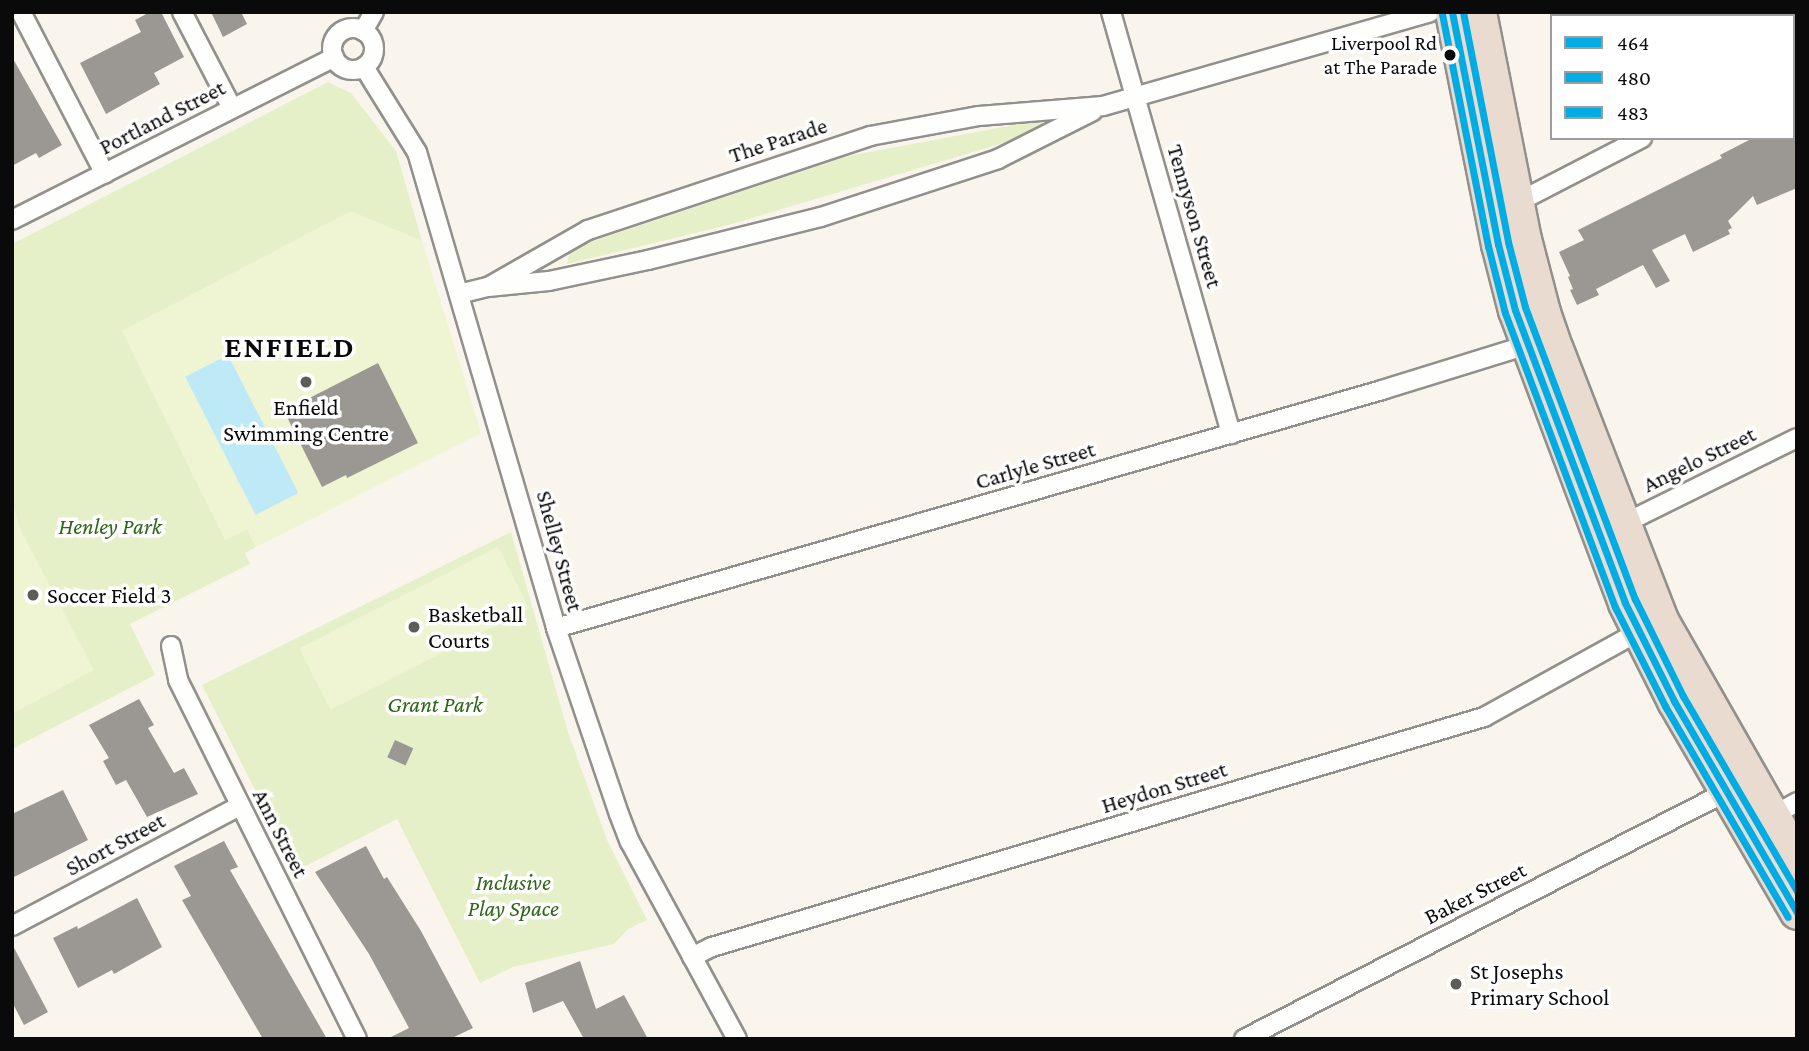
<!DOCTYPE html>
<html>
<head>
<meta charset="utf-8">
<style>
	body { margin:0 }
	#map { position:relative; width:1809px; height:1051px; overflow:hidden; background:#f9f5ec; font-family:"Crimson Pro",serif }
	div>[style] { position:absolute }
	.green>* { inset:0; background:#e5f0c9 }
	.pitch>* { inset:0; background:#eff4d3; transform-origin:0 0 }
	.water>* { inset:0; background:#bee9f7; transform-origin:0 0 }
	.building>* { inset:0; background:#9b9893; transform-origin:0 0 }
	.roads { filter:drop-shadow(2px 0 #92908c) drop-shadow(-2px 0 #92908c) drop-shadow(0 2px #92908c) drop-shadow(0 -2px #92908c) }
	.street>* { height:18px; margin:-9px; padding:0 9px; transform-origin:9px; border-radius:9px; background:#fefefc }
	.street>.ring { margin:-9px; padding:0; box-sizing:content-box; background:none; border:18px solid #fefefc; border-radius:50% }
	.highway>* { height:33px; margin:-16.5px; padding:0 16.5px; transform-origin:16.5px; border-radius:16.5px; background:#eadbd1 }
	.bus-1>* { height:7px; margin:-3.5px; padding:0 3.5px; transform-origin:3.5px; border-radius:3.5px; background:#00ace4 }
	.bus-2>* { height:7px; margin:-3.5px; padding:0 3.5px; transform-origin:3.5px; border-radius:3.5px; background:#00ace4 }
	.bus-3>* { height:7px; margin:-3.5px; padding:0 3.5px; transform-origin:3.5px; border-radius:3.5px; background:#00ace4 }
	.dots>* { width:19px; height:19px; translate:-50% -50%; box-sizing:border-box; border:4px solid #fff; border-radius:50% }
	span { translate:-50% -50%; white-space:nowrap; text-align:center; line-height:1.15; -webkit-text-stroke:7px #fff; paint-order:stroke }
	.bus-label { font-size:21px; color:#0a0a0a }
	.right { translate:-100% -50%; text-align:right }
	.street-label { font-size:23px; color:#0a0a0a }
	.poi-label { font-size:23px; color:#0a0a0a }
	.left { translate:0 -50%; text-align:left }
	.park-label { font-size:23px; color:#2e6516; font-style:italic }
	.district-label { font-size:30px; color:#0a0a0a; font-weight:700; letter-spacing:2px }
	.frame { position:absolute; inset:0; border:14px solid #0a0a0a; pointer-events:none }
	.legend { position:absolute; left:1550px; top:14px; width:245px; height:126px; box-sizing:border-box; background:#fff; border:2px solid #9d9d9d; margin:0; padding:9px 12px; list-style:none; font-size:21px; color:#0a0a0a }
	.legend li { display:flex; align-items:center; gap:14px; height:35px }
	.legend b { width:35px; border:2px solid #9d9d9d }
</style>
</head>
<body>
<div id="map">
	<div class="green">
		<div style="clip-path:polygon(328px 82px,351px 93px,396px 151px,422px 241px,350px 212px,224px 539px,247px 529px,256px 547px,245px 553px,250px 564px,130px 624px,155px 675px,12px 749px,12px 244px)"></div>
		<div style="clip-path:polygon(1046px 119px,1041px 125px,1003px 143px,732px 224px,567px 264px,570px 249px,848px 156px)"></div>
		<div style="clip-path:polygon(511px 532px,568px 732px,607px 840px,647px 920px,628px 929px,614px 944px,513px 967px,480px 983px,397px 819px,296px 871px,202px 685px)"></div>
	</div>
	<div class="pitch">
		<div style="clip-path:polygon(351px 211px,422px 241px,481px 433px,256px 547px,247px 529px,225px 540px,122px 331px)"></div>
		<div style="clip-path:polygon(12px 501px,21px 531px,94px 670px,12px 714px)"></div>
		<div style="left:498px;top:547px;width:69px;height:223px;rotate:63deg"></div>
	</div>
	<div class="water">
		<div style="left:228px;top:355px;width:155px;height:48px;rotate:63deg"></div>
	</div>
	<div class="building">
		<div style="clip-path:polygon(150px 12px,161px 12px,184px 57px,154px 73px,160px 84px,106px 114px,80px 63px,141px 32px,135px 20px)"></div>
		<div style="clip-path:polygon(211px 12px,241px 12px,247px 24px,223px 37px)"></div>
		<div style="clip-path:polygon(12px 57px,62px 145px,39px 158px,36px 153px,12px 166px)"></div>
		<div style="clip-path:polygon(1753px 138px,1797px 138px,1797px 188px,1757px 205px,1753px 196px,1728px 221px,1732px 228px,1728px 230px,1730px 234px,1693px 252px,1685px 234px,1652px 250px,1670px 281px,1656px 288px,1643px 265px,1596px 289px,1599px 295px,1577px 305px,1570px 290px,1573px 289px,1568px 277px,1570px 276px,1559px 252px,1584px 240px,1578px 230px,1722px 158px,1720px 155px)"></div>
		<div style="clip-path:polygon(378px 363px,418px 443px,347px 478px,346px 475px,322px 487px,284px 411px)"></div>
		<div style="clip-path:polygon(139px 699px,154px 725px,148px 728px,174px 773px,184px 768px,198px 794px,147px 817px,126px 780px,116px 785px,103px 761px,109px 758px,89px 725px)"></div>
		<div style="left:395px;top:740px;width:20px;height:19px;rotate:24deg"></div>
		<div style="clip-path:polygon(63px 790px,88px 840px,12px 878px,12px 814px)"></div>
		<div style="clip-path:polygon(224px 841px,238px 867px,230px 870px,327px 1039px,263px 1039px,182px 900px,191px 896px,174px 866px)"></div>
		<div style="clip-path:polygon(366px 846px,384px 879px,387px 877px,421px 931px,473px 1028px,450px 1039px,387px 1039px,409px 1028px,369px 954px,315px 872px)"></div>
		<div style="clip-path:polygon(137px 898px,162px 947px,114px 974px,112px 970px,78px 988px,53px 938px,77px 926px,78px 929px)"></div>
		<div style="clip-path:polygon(12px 944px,48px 1012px,24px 1025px,12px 1002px)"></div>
		<div style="clip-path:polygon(580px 961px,596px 1009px,624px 995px,648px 1039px,584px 1039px,563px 1001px,533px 1013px,525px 983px)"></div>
	</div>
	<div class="roads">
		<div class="street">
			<div style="left:21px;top:12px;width:182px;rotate:62.6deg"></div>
			<div style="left:182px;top:12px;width:108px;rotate:62.5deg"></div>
			<div style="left:1111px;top:12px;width:439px;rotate:74.1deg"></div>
			<div class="ring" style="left:332px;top:28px;width:24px;height:24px"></div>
			<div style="left:363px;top:31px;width:22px;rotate:-60deg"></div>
			<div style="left:1793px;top:61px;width:4px;rotate:-27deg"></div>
			<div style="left:364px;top:67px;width:100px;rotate:58.1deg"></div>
			<div style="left:417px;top:152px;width:496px;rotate:73.7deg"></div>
			<div style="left:556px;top:628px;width:196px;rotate:71.3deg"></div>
			<div style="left:619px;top:814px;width:30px;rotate:69deg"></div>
			<div style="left:630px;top:842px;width:224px;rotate:61.5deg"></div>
			<div style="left:1516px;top:203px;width:142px;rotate:-27.3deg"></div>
			<div style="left:12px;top:220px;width:361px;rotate:-26.8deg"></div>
			<div style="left:488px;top:287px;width:115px;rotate:-29.7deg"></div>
			<div style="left:588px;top:230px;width:297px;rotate:-18.4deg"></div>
			<div style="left:870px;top:136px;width:111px;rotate:-10.4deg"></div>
			<div style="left:979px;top:116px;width:124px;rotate:-4.6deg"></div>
			<div style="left:1103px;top:106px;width:340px;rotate:-16deg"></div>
			<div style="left:459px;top:294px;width:30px;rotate:-14deg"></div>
			<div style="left:488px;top:287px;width:61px;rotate:-5.6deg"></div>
			<div style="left:549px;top:281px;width:101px;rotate:-12deg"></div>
			<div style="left:648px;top:260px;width:178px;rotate:-14deg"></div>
			<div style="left:821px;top:217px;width:186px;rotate:-18.1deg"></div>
			<div style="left:998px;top:159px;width:106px;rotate:-26.8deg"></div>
			<div style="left:1623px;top:524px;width:194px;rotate:-26.3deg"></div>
			<div style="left:556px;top:628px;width:860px;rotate:-16.07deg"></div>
			<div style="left:1382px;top:390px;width:152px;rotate:-17.2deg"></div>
			<div style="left:171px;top:646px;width:35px;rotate:78deg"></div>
			<div style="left:178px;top:680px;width:401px;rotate:63.5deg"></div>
			<div style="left:1772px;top:816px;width:29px;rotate:-29deg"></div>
			<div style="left:12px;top:926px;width:258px;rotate:-27.8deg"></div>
			<div style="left:692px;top:957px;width:22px;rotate:-27deg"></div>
			<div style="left:712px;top:947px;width:806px;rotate:-16.59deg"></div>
			<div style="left:1484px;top:717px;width:176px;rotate:-28.9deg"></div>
			<div style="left:1244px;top:1039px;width:544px;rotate:-27.13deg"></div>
		</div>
		<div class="highway">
			<div style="left:1452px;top:12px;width:237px;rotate:78.8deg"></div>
			<div style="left:1498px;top:244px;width:68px;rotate:75.6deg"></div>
			<div style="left:1515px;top:310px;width:313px;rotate:69.4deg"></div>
			<div style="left:1625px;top:603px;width:110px;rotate:63.4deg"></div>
			<div style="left:1674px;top:701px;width:244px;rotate:59.8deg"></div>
			<div style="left:1479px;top:12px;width:231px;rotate:78.8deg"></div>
			<div style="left:1524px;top:239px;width:75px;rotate:75.4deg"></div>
			<div style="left:1543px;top:312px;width:39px;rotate:71deg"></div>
			<div style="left:1556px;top:349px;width:291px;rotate:68.8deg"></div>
			<div style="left:1661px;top:620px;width:274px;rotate:60.3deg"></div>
		</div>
	</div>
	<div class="bus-1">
		<div style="left:1452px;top:12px;width:237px;rotate:78.8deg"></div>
		<div style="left:1498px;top:244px;width:68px;rotate:75.6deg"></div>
		<div style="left:1515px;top:310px;width:313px;rotate:69.4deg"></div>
		<div style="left:1625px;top:603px;width:110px;rotate:63.4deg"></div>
		<div style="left:1674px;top:701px;width:244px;rotate:59.8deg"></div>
	</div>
	<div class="bus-2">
		<div style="left:1442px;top:14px;width:237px;rotate:78.8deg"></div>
		<div style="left:1488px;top:246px;width:69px;rotate:75.8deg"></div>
		<div style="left:1505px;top:313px;width:314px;rotate:69.5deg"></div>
		<div style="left:1615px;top:607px;width:111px;rotate:63.2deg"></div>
		<div style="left:1665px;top:706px;width:244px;rotate:59.8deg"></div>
	</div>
	<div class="bus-3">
		<div style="left:1463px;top:12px;width:234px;rotate:78.9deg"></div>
		<div style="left:1508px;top:242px;width:67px;rotate:75.3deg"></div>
		<div style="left:1525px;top:307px;width:312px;rotate:69.4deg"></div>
		<div style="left:1635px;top:599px;width:108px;rotate:63.7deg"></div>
		<div style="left:1683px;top:696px;width:226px;rotate:59.7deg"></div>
	</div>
	<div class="dots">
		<div style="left:1450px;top:55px;background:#0a0a0a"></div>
		<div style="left:306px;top:382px;background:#5e5c59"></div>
		<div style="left:33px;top:595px;background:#5e5c59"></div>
		<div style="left:414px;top:627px;background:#5e5c59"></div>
		<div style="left:1456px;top:984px;background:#5e5c59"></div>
	</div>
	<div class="bus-label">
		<span class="right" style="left:1437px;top:55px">Liverpool Rd<br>at The Parade</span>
	</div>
	<div class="street-label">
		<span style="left:162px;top:117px;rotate:-27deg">Portland Street</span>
		<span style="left:778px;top:140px;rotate:-18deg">The Parade</span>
		<span style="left:1195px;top:216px;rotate:74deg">Tennyson Street</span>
		<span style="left:1699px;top:459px;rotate:-26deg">Angelo Street</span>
		<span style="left:1035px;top:465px;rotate:-16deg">Carlyle Street</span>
		<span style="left:560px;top:551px;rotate:75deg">Shelley Street</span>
		<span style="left:1164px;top:787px;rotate:-17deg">Heydon Street</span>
		<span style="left:281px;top:833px;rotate:63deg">Ann Street</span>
		<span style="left:115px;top:844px;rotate:-28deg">Short Street</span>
		<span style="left:1475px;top:893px;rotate:-27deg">Baker Street</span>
	</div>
	<div class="poi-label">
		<span style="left:306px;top:420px">Enfield<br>Swimming Centre</span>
		<span class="left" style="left:47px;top:595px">Soccer Field 3</span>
		<span class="left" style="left:428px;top:627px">Basketball<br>Courts</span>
		<span class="left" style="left:1470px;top:984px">St Josephs<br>Primary School</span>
	</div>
	<div class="park-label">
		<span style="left:110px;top:526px">Henley Park</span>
		<span style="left:435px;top:704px">Grant Park</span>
		<span style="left:513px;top:895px">Inclusive<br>Play Space</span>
	</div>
	<div class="district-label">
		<span style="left:290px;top:347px">ENFIELD</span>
	</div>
	<div class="frame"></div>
	<ul class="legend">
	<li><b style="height:9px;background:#00ace4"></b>464</li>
	<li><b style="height:9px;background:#00ace4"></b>480</li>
	<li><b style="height:9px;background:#00ace4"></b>483</li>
	</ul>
</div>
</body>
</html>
